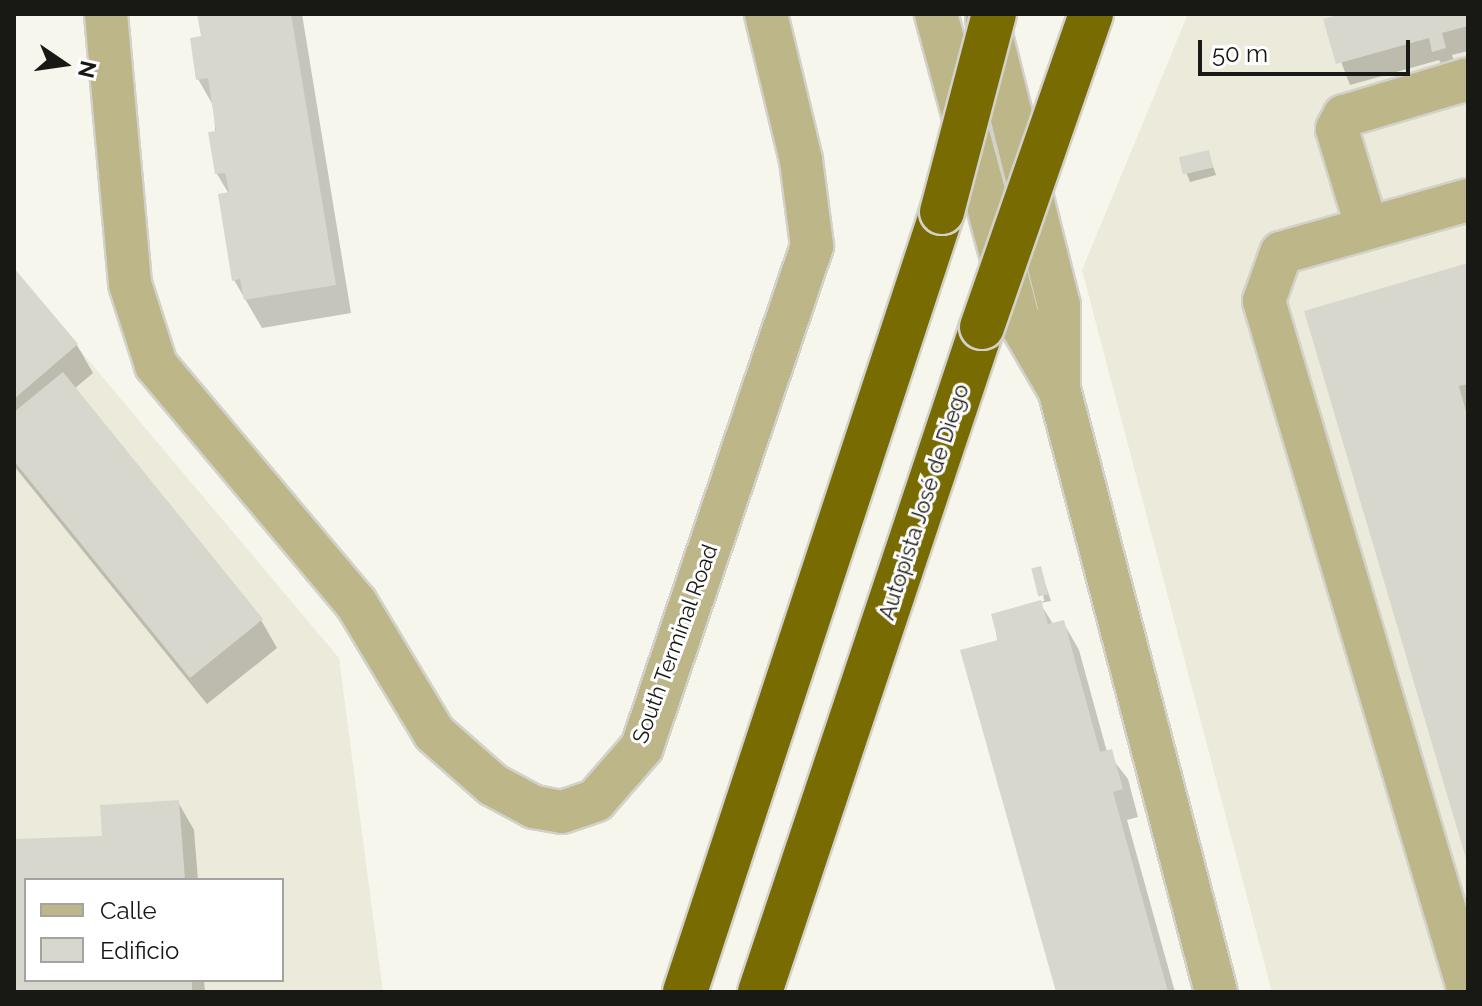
<!DOCTYPE html>
<html>
<head>
<meta charset="utf-8">
<style>
	body { margin:0 }
	#map { position:relative; width:1482px; height:1006px; overflow:hidden; background:#f7f6ed; font-family:Raleway,sans-serif }
	div>[style] { position:absolute }
	.built>* { inset:0; background:#eceada }
	.shadow>* { inset:0; background:#0003 }
	.building>* { inset:0; background:#d7d7ce; transform-origin:0 0 }
	.roads { filter:drop-shadow(2px 0 #d3d2ca) drop-shadow(-2px 0 #d3d2ca) drop-shadow(0 2px #d3d2ca) drop-shadow(0 -2px #d3d2ca) }
	.minor>* { height:42px; margin:-21px; padding:0 21px; transform-origin:21px; border-radius:21px; background:#bcb689 }
	.highway>* { height:44px; margin:-22px; padding:0 22px; transform-origin:22px; border-radius:22px; background:#786b02 }
	.bridges { filter:drop-shadow(2px 0 #d3d2ca) drop-shadow(-2px 0 #d3d2ca) drop-shadow(0 2px #d3d2ca) drop-shadow(0 -2px #d3d2ca) }
	.highway-bridge>* { height:44px; margin:-22px; padding:0 22px; transform-origin:22px; border-radius:22px; background:#786b02 }
	span { translate:-50% -50%; white-space:nowrap; text-align:center; line-height:1.15; -webkit-text-stroke:6px #fff; paint-order:stroke }
	.street-label { font-size:22px; color:#181815 }
	.frame { position:absolute; inset:0; border:16px solid #181815; pointer-events:none }
	.legend { position:absolute; left:24px; top:878px; width:260px; height:104px; box-sizing:border-box; background:#fff; border:2px solid #a3a3a1; margin:0; padding:10px 14px; list-style:none; font-size:24px; color:#181815 }
	.legend li { display:flex; align-items:center; gap:16px; height:40px }
	.legend b { width:40px; border:2px solid #a3a3a1 }
	.north { position:absolute; left:24px; top:24px; width:80px; height:80px; -webkit-text-stroke:6px #fff; paint-order:stroke; rotate:103deg; font-size:22px; font-weight:700; line-height:32px; text-align:center; color:#181815 }
	.north::after { content:''; display:block; margin:auto; width:28px; height:36px; background:#181815; clip-path:polygon(50% 0,100% 100%,50% 72%,0 100%) }
	.scale { position:absolute; left:1198px; top:40px; width:212px; height:36px; box-sizing:border-box; border:4px solid #181815; border-top:0; padding-left:10px; font-size:24px; line-height:28px; white-space:nowrap; color:#181815; -webkit-text-stroke:6px #fff; paint-order:stroke }
</style>
</head>
<body>
<div id="map">
	<div class="built">
		<div style="clip-path:polygon(1188px 14px,1468px 14px,1468px 992px,1272px 992px,1082px 270px)"></div>
		<div style="clip-path:polygon(evenodd,14px 272px,339px 658px,383px 992px,14px 992px,14px 272px,26px 880px,282px 880px,282px 980px,26px 980px,26px 880px)"></div>
	</div>
	<div class="shadow">
		<div style="clip-path:polygon(200px 14px,302px 14px,351px 313px,262px 328px,234px 280px,229px 194px,217px 174px,214px 107px,198px 79px,203px 38px)"></div>
		<div style="clip-path:polygon(1349px 14px,1468px 14px,1468px 51px,1452px 55px,1457px 70px,1447px 73px,1439px 60px,1350px 85px,1325px 20px)"></div>
		<div style="clip-path:polygon(1208px 152px,1216px 175px,1190px 182px,1181px 159px)"></div>
		<div style="clip-path:polygon(1468px 265px,1468px 858px,1306px 312px)"></div>
		<div style="clip-path:polygon(14px 271px,77px 345px,93px 373px,74px 389px,261px 620px,277px 648px,207px 704px,14px 466px)"></div>
		<div style="clip-path:polygon(1040px 568px,1051px 601px,1040px 603px,1053px 624px,1063px 622px,1079px 650px,1107px 752px,1128px 779px,1138px 817px,1127px 820px,1175px 992px,1058px 992px,993px 615px,1044px 601px)"></div>
		<div style="clip-path:polygon(178px 802px,194px 830px,198px 880px,26px 880px,26px 980px,204px 980px,205px 992px,14px 992px,14px 844px,104px 838px)"></div>
	</div>
	<div class="building">
		<div style="clip-path:polygon(197px 14px,291px 14px,336px 285px,244px 300px,240px 279px,232px 281px,218px 194px,229px 192px,225px 173px,215px 174px,208px 132px,216px 131px,208px 78px,196px 80px,190px 38px,201px 36px)"></div>
		<div style="clip-path:polygon(1341px 14px,1468px 14px,1468px 26px,1442px 33px,1446px 48px,1432px 52px,1429px 38px,1336px 64px,1323px 19px)"></div>
		<div style="left:1209px;top:150px;width:18px;height:31px;rotate:77deg"></div>
		<div style="clip-path:polygon(1468px 263px,1468px 384px,1459px 386px,1468px 419px,1467px 862px,1304px 311px)"></div>
		<div style="clip-path:polygon(14px 268px,78px 344px,14px 399px)"></div>
		<div style="clip-path:polygon(63px 372px,263px 619px,190px 678px,14px 461px,14px 412px)"></div>
		<div style="left:1041px;top:566px;width:29px;height:10px;rotate:76deg"></div>
		<div style="clip-path:polygon(1041px 600px,1048px 624px,1064px 620px,1100px 752px,1112px 749px,1123px 789px,1113px 792px,1168px 992px,1056px 992px,960px 650px,998px 640px,991px 614px)"></div>
		<div style="clip-path:polygon(179px 800px,185px 880px,26px 880px,26px 980px,192px 980px,192px 992px,14px 992px,14px 839px,102px 836px,100px 805px)"></div>
	</div>
	<div class="roads">
		<div class="minor">
			<div style="left:106px;top:14px;width:271px;rotate:84.9deg"></div>
			<div style="left:130px;top:284px;width:85px;rotate:72.2deg"></div>
			<div style="left:156px;top:365px;width:311px;rotate:50deg"></div>
			<div style="left:356px;top:603px;width:152px;rotate:59deg"></div>
			<div style="left:434px;top:733px;width:79px;rotate:41.4deg"></div>
			<div style="left:493px;top:785px;width:47px;rotate:28.2deg"></div>
			<div style="left:534px;top:807px;width:28px;rotate:10deg"></div>
			<div style="left:562px;top:812px;width:36px;rotate:-19deg"></div>
			<div style="left:596px;top:800px;width:70px;rotate:-49deg"></div>
			<div style="left:642px;top:747px;width:529px;rotate:-71.26deg"></div>
			<div style="left:812px;top:246px;width:87px;rotate:-97.3deg"></div>
			<div style="left:801px;top:160px;width:150px;rotate:-103.5deg"></div>
			<div style="left:936px;top:14px;width:318px;rotate:74.9deg"></div>
			<div style="left:1019px;top:321px;width:78px;rotate:59.8deg"></div>
			<div style="left:987px;top:19px;width:295px;rotate:75.9deg"></div>
			<div style="left:1059px;top:305px;width:84px;rotate:90deg"></div>
			<div style="left:1059px;top:389px;width:623px;rotate:75.41deg"></div>
			<div style="left:1468px;top:200px;width:194px;rotate:164.2deg"></div>
			<div style="left:1281px;top:253px;width:51px;rotate:109.5deg"></div>
			<div style="left:1264px;top:301px;width:717px;rotate:73.46deg"></div>
			<div style="left:1367px;top:228px;width:103px;rotate:-106.9deg"></div>
			<div style="left:1337px;top:129px;width:15px;rotate:-62deg"></div>
			<div style="left:1344px;top:116px;width:129px;rotate:-16.6deg"></div>
		</div>
		<div class="highway">
			<div style="left:685px;top:992px;width:821px;rotate:-71.76deg"></div>
			<div style="left:760px;top:992px;width:701px;rotate:-71.54deg"></div>
		</div>
	</div>
	<div class="bridges">
		<div class="highway-bridge">
			<div style="left:942px;top:212px;width:205px;rotate:-75.3deg"></div>
			<div style="left:982px;top:327px;width:331px;rotate:-70.8deg"></div>
		</div>
	</div>
	<div class="street-label">
		<span style="left:924px;top:502px;rotate:-72deg">Autopista José de Diego</span>
		<span style="left:675px;top:644px;rotate:-70deg">South Terminal Road</span>
	</div>
	<div class="frame"></div>
	<ul class="legend">
	<li><b style="height:10px;background:#bcb689"></b>Calle</li>
	<li><b style="height:22px;background:#d7d7ce"></b>Edificio</li>
	</ul>
	<div class="north">N</div>
	<div class="scale">50 m</div>
</div>
</body>
</html>
